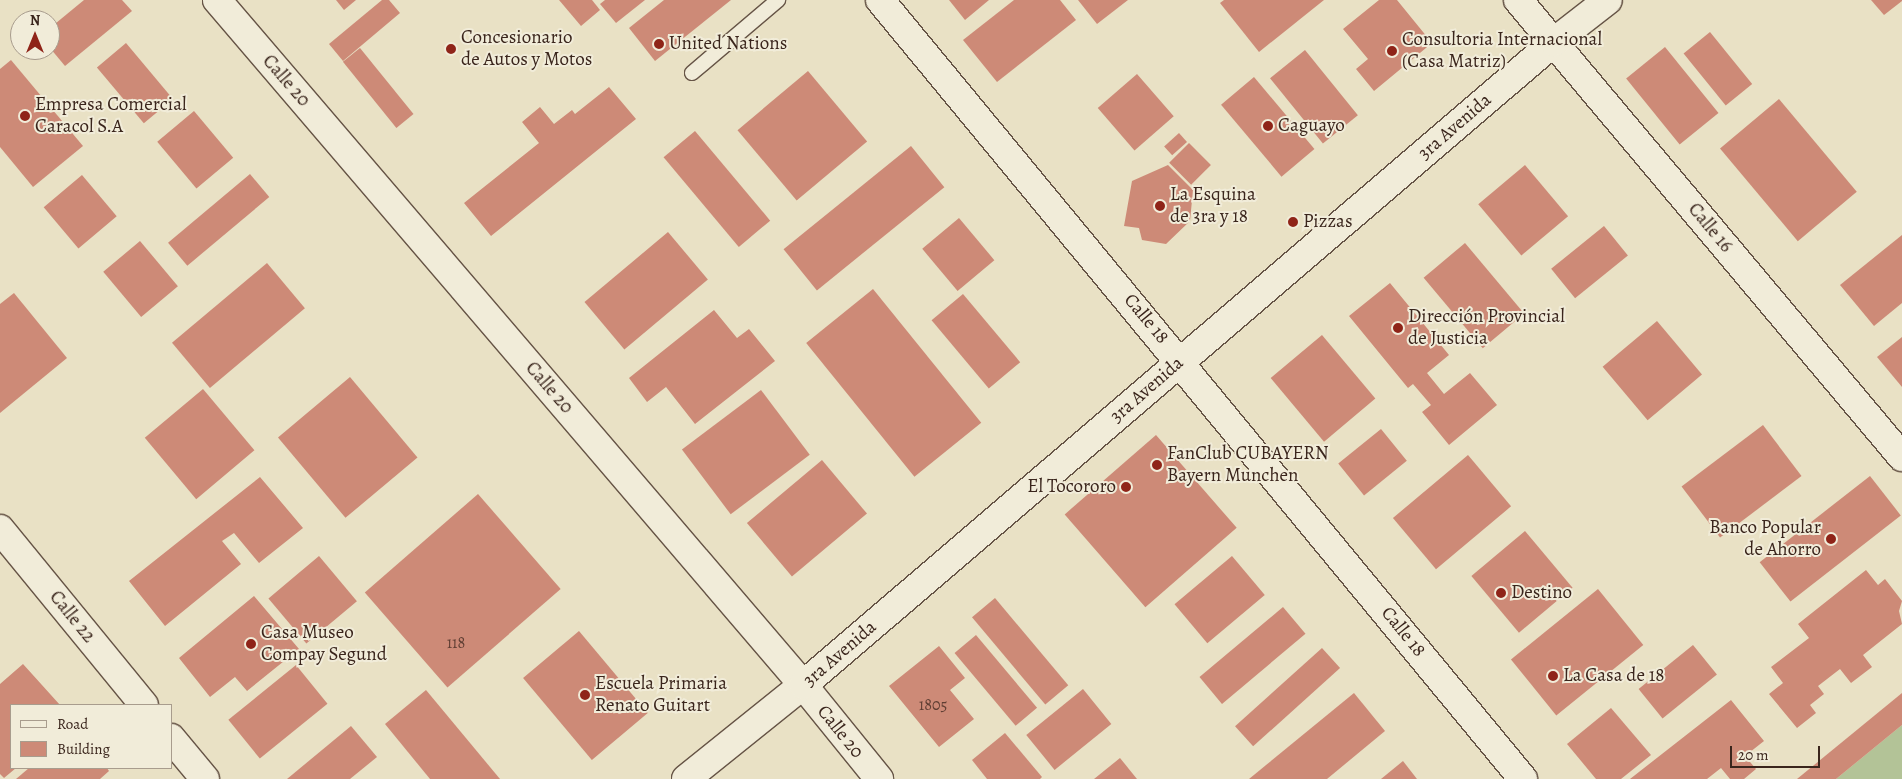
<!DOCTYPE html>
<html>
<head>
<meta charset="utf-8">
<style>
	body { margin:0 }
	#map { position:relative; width:1902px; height:779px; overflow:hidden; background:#e9e1c5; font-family:Alegreya,serif }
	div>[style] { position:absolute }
	.green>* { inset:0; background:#b3c397 }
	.building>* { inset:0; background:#cd8a77; transform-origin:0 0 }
	.roads { filter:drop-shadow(1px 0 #665446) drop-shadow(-1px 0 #665446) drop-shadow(0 1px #665446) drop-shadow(0 -1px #665446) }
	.service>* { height:14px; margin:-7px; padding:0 7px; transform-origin:7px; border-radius:7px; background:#f1ecd9 }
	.minor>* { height:28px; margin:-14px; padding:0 14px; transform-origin:14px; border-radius:14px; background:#f1ecd9 }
	.tertiary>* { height:28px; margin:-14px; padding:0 14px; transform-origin:14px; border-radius:14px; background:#f1ecd9 }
	.secondary>* { height:28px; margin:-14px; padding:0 14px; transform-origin:14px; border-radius:14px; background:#f1ecd9 }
	.dots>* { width:14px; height:14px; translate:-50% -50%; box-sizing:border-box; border:2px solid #f1ecd9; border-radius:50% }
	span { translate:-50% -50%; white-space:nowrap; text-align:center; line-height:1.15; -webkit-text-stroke:4px #f1ecd9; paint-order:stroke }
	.number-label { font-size:16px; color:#5f3e33 }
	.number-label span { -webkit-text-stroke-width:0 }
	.poi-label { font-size:19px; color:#3a251c }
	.left { translate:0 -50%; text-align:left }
	.right { translate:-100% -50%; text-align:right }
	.street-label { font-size:19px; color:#3a251c }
	.legend { position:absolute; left:10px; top:704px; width:162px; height:65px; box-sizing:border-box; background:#f1ecd9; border:1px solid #a89c8d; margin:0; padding:6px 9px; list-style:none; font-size:15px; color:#3a251c }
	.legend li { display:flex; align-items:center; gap:10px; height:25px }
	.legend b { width:25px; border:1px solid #a89c8d }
	.north { position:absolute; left:10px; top:10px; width:50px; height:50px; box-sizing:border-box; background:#f1ecd9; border:1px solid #a89c8d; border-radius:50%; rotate:0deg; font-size:14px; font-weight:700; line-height:20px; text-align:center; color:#3a251c }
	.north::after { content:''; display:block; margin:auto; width:18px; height:22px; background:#8f2418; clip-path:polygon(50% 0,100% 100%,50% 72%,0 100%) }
	.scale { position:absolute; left:1730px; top:746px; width:90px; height:22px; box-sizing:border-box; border:2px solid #3a251c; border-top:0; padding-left:6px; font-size:15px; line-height:18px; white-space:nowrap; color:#3a251c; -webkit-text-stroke:4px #f1ecd9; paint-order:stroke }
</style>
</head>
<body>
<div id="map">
	<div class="green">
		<div style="clip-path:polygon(1902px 725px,1902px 779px,1836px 779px)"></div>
	</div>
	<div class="building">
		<div style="clip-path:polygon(84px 0,122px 0,132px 11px,65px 66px,50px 48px,50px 28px)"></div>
		<div style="clip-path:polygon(336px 0,356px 0,344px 10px)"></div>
		<div style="clip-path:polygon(382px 0,389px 0,400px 13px,343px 61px,329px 44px)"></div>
		<div style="clip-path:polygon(559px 0,592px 0,600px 10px,581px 26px)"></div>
		<div style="clip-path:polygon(605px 0,645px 0,616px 23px,600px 4px)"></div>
		<div style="clip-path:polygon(664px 0,731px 0,655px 61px,629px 28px)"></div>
		<div style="clip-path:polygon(949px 0,989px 0,965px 20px)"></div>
		<div style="clip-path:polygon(1014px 0,1060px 0,1076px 20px,997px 82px,963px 40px)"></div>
		<div style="clip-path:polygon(1078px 0,1128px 0,1097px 24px)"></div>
		<div style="clip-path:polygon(1224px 0,1324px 0,1259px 52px,1220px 3px)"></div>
		<div style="clip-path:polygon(1379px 0,1397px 0,1432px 43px,1374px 91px,1356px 69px,1368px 59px,1343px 29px)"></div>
		<div style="clip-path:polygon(1871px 0,1902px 0,1902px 1px,1884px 15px)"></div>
		<div style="left:1710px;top:32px;width:67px;height:34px;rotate:51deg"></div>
		<div style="left:126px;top:43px;width:73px;height:38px;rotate:50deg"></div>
		<div style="left:1665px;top:47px;width:85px;height:50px;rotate:51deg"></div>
		<div style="left:360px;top:48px;width:85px;height:22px;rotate:51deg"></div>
		<div style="left:1305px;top:50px;width:84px;height:45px;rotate:51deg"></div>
		<div style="clip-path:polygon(11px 60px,83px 146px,33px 187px,0 147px,0 69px)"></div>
		<div style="left:808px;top:71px;width:92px;height:92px;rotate:50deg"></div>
		<div style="left:1137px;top:74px;width:56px;height:52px;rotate:49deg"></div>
		<div style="left:1254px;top:77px;width:94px;height:43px;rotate:50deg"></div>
		<div style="clip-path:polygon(609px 87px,636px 119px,491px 236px,464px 203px,539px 143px,522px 122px,540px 107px,554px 124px,572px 110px,575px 114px)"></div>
		<div style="left:1779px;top:99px;width:121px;height:77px;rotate:50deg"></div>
		<div style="left:194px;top:111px;width:61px;height:48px;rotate:50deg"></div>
		<div style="left:695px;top:131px;width:117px;height:41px;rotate:50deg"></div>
		<div style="left:1179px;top:133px;width:12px;height:20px;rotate:48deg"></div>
		<div style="left:1189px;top:143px;width:31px;height:28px;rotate:45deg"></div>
		<div style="left:911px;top:146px;width:53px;height:164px;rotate:51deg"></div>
		<div style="clip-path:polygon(1168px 165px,1193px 190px,1190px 221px,1166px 244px,1142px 240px,1139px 228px,1124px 226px,1132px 181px)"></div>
		<div style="left:1525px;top:165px;width:67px;height:61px;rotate:50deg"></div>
		<div style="left:250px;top:174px;width:30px;height:107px;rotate:50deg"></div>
		<div style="left:82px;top:175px;width:54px;height:50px;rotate:50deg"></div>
		<div style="left:959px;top:218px;width:55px;height:48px;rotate:50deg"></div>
		<div style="left:1604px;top:226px;width:38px;height:68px;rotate:51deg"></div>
		<div style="left:668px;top:232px;width:62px;height:109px;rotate:50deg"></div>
		<div style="clip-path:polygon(1902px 235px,1902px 303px,1874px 326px,1840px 285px)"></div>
		<div style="left:140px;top:241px;width:59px;height:48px;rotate:50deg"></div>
		<div style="left:1465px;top:243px;width:92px;height:54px;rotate:50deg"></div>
		<div style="left:267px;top:263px;width:59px;height:124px;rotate:50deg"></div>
		<div style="clip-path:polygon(1390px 283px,1449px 355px,1427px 373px,1444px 394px,1470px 373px,1497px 405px,1449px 445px,1422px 412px,1431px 405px,1413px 384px,1408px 388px,1349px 316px)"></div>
		<div style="left:873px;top:289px;width:172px;height:86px;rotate:51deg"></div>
		<div style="clip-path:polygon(14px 293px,67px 358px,0 413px,0 304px)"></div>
		<div style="left:963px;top:294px;width:89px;height:41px;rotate:50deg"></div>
		<div style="clip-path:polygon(714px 310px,737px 338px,749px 329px,775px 361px,695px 424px,666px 387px,647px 402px,629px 378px)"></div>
		<div style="left:1657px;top:321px;width:70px;height:71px;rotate:50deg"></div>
		<div style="left:1322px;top:335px;width:83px;height:67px;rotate:50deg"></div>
		<div style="clip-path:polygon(1902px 337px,1902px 387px,1877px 357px)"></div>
		<div style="left:350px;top:377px;width:105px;height:94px;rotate:50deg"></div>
		<div style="left:203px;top:389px;width:80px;height:76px;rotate:50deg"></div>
		<div style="left:761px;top:390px;width:81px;height:99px;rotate:53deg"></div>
		<div style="left:1763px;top:425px;width:64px;height:102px;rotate:53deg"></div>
		<div style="left:1381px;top:429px;width:41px;height:55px;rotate:51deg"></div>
		<div style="left:1156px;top:435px;width:123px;height:121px;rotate:49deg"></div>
		<div style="left:1468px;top:455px;width:67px;height:98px;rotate:50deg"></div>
		<div style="left:822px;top:460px;width:70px;height:98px;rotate:50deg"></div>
		<div style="left:1870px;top:476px;width:50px;height:140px;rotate:52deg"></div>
		<div style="clip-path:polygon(260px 477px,303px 528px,259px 563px,234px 533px,222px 541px,241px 564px,165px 626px,129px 581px)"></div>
		<div style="left:478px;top:494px;width:126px;height:150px;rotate:49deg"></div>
		<div style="left:1525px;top:531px;width:74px;height:70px;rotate:50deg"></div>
		<div style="left:319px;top:556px;width:59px;height:66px;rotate:50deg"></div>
		<div style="left:1232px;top:556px;width:51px;height:75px;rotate:50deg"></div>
		<div style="clip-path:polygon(1866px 570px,1878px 585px,1885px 579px,1902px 601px,1899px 611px,1902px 624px,1863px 655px,1872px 667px,1851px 683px,1840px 669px,1818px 686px,1824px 694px,1810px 705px,1816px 713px,1797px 728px,1769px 694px,1783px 683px,1771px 667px,1809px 638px,1798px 624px)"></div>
		<div style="left:1598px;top:589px;width:72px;height:112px;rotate:51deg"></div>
		<div style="clip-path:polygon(254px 596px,299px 649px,247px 691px,235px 677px,210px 697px,179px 658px)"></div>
		<div style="left:995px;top:598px;width:114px;height:30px;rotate:50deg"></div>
		<div style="left:1283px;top:607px;width:35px;height:109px;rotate:50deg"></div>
		<div style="left:579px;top:631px;width:107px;height:73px;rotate:50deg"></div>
		<div style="left:976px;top:635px;width:95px;height:28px;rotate:50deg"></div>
		<div style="left:1693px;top:645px;width:38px;height:70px;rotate:51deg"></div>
		<div style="clip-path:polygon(939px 646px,965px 678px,950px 690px,974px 719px,939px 747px,889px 686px)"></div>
		<div style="left:1322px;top:648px;width:27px;height:117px;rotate:48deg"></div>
		<div style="clip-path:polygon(23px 664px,60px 705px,11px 705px,11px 768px,16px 768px,4px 778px,0 774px,0 684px)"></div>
		<div style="left:296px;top:665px;width:50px;height:87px;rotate:51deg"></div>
		<div style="left:1083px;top:689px;width:45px;height:73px;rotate:51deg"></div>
		<div style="clip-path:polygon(426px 690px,500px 779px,430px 779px,385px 724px)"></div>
		<div style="clip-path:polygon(1354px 693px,1385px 731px,1327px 779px,1249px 779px)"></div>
		<div style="clip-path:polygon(1902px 693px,1902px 725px,1836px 779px,1797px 779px)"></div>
		<div style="clip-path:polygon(1731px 700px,1764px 741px,1745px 756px,1756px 769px,1744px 779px,1730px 779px,1721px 768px,1707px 779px,1630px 779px)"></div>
		<div style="clip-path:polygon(1611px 708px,1651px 755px,1621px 779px,1596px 779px,1567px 744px)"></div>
		<div style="clip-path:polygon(351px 726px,377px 757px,350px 779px,287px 779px)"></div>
		<div style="clip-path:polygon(1005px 733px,1042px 777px,1040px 779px,987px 779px,972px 760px)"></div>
		<div style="clip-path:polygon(1120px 758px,1137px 779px,1094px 779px)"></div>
		<div style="clip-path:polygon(1403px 761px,1417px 779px,1381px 779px)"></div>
		<div style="clip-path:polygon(29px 768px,107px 768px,109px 771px,100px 779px,16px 779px)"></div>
	</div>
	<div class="roads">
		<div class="service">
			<div style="left:692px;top:73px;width:113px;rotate:-40.3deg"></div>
		</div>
		<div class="minor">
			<div style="left:880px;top:0;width:1010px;rotate:50.46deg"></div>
			<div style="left:1518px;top:0;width:597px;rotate:49.96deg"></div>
			<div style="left:0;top:529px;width:227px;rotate:50.7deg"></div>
			<div style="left:171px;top:738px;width:53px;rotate:50.3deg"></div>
		</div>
		<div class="tertiary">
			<div style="left:217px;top:0;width:901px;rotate:49.45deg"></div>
			<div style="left:803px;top:685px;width:121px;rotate:51deg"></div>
		</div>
		<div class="secondary">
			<div style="left:686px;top:779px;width:150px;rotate:-38.8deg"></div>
			<div style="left:803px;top:685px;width:989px;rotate:-40.57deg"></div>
			<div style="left:1554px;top:42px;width:68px;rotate:-37.9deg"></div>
		</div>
	</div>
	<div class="dots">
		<div style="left:659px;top:44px;background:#8f2418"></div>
		<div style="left:451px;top:49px;background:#8f2418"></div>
		<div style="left:1392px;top:51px;background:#8f2418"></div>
		<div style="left:25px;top:116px;background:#8f2418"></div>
		<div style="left:1268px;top:126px;background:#8f2418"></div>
		<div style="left:1160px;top:206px;background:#8f2418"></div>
		<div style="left:1293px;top:222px;background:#8f2418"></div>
		<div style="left:1398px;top:328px;background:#8f2418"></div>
		<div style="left:1157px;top:465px;background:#8f2418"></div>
		<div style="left:1126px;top:487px;background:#8f2418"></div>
		<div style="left:1831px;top:539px;background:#8f2418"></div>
		<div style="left:1501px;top:593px;background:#8f2418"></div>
		<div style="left:251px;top:644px;background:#8f2418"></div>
		<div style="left:1553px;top:676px;background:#8f2418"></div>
		<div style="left:585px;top:695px;background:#8f2418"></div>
	</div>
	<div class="number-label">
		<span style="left:456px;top:643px">118</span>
		<span style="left:933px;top:705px">1805</span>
	</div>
	<div class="poi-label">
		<span class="left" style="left:461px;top:49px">Concesionario<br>de Autos y Motos</span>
		<span class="left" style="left:1402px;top:51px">Consultoria Internacional<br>(Casa Matriz)</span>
		<span class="left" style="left:669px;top:44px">United Nations</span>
		<span class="left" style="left:35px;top:116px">Empresa Comercial<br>Caracol S.A</span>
		<span class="left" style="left:1278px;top:126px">Caguayo</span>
		<span class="left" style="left:1170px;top:206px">La Esquina<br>de 3ra y 18</span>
		<span class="left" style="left:1303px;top:222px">Pizzas</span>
		<span class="left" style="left:1408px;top:328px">Dirección Provincial<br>de Justicia</span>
		<span class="left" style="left:1167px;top:465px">FanClub CUBAYERN<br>Bayern Munchen</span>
		<span class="right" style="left:1116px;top:487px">El Tocororo</span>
		<span class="right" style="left:1821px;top:539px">Banco Popular<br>de Ahorro</span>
		<span class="left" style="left:1511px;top:593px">Destino</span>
		<span class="left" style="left:261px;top:644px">Casa Museo<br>Compay Segund</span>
		<span class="left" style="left:1563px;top:676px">La Casa de 18</span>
		<span class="left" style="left:595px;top:695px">Escuela Primaria<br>Renato Guitart</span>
	</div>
	<div class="street-label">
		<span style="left:286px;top:81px;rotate:49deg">Calle 20</span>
		<span style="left:1455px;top:127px;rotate:-41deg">3ra Avenida</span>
		<span style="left:1710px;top:228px;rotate:50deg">Calle 16</span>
		<span style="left:1146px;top:319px;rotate:50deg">Calle 18</span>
		<span style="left:549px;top:388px;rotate:49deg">Calle 20</span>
		<span style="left:1147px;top:390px;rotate:-41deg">3ra Avenida</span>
		<span style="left:72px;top:617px;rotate:51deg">Calle 22</span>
		<span style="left:1403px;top:632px;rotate:51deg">Calle 18</span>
		<span style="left:840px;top:654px;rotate:-41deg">3ra Avenida</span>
		<span style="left:840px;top:732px;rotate:51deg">Calle 20</span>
	</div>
	<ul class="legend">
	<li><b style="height:6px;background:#f1ecd9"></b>Road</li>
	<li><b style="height:14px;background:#cd8a77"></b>Building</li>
	</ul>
	<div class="north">N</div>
	<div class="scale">20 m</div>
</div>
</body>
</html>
